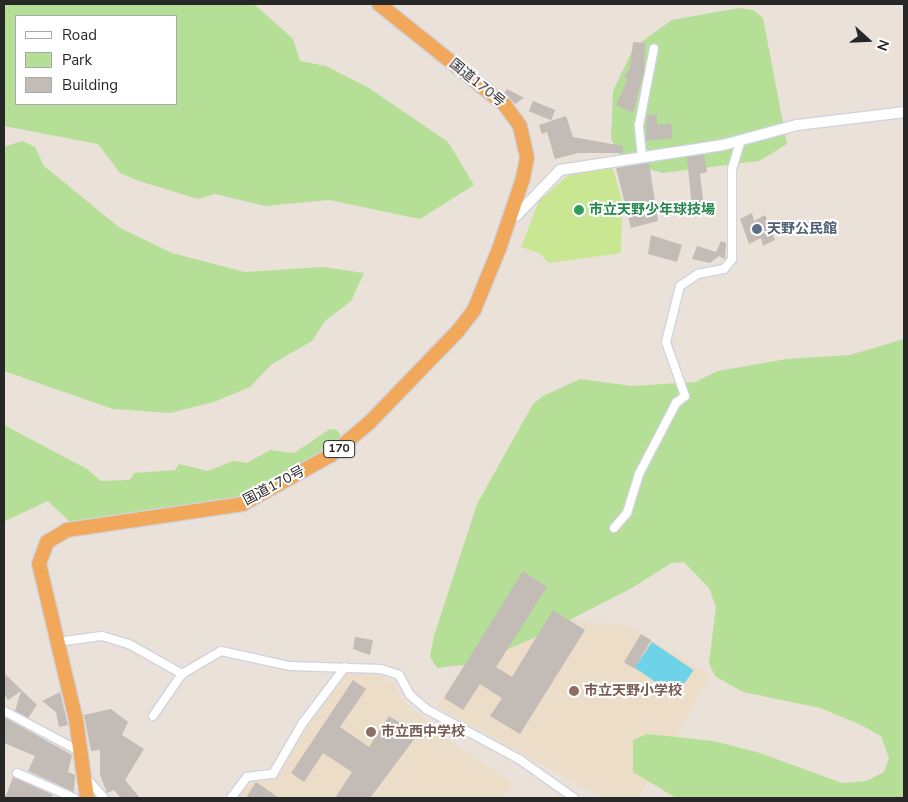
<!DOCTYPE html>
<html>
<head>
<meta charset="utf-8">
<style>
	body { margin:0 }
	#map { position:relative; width:908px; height:802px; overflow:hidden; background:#eae1d9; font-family:"Nunito Sans","Noto Sans JP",sans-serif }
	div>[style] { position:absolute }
	.education>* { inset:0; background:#ebddc8 }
	.green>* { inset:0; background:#b5df97 }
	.pitch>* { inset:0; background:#c9e692 }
	.water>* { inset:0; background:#6ed2e9; transform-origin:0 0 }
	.building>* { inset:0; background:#c2bbb6; transform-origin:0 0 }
	.roads { filter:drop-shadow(1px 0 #cfd3e0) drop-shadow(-1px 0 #cfd3e0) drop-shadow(0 1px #cfd3e0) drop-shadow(0 -1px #cfd3e0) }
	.minor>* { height:8px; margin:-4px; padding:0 4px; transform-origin:4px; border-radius:4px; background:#fff }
	.tertiary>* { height:10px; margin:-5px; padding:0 5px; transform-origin:5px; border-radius:5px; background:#fff }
	.trunk>* { height:14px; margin:-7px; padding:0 7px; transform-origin:7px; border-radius:7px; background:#f2a85a }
	.dots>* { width:14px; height:14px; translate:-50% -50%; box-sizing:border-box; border:2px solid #fff; border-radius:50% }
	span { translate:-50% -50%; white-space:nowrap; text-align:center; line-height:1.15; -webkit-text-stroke:4px #fff; paint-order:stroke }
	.shield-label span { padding:1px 4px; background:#fff; border:1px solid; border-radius:4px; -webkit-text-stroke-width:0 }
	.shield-label { font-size:12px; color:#272727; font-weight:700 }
	.street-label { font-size:14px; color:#272727 }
	.leisure-label { font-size:14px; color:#27864d; font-weight:700 }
	.left { translate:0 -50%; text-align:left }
	.service-label { font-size:14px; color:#4e5e75; font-weight:700 }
	.education-label { font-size:14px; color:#785e54; font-weight:700 }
	.frame { position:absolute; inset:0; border:5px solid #272727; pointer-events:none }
	.legend { position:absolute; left:15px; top:15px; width:162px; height:90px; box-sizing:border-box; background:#fff; border:1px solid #a9a9a9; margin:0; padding:6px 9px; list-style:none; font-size:15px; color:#272727 }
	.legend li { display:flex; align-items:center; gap:10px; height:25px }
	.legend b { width:25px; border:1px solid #a9a9a9 }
	.north { position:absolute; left:843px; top:15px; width:50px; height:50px; -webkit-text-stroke:4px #fff; paint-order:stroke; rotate:110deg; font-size:14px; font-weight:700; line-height:20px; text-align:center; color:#272727 }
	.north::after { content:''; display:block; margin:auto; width:18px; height:22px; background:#272727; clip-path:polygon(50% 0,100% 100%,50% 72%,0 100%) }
</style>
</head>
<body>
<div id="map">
	<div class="education">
		<div style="clip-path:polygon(514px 584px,579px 622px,624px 624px,711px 675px,639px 798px,604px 798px,437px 707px)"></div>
		<div style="clip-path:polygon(351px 671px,378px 674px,395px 684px,400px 698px,451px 742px,514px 784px,503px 798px,235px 798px,250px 781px,276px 779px,308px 721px,343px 674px)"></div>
	</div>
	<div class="green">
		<div style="clip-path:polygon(evenodd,4px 4px,254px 4px,293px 39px,300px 61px,326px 66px,369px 88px,448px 142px,474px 185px,420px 219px,329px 200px,265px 206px,215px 194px,198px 199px,139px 181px,120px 173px,98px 144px,4px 126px,4px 4px,16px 16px,176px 16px,176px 104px,16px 104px,16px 16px)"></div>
		<div style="clip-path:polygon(739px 8px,753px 10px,763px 18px,787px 144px,759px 161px,663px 173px,623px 162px,611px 139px,613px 91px,634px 47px,672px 20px)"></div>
		<div style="clip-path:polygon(22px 141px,35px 147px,44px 166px,120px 228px,172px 253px,245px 272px,323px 267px,364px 273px,351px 301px,325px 321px,312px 341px,272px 364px,250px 387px,214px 402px,170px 413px,113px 409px,4px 371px,4px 147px)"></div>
		<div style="clip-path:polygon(904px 339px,904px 798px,676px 798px,633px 772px,633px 740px,647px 734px,713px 741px,757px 752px,842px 783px,866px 781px,884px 772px,889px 758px,881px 736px,859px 724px,820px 708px,743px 692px,715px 676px,709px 663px,716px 607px,709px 588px,684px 562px,671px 563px,632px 588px,536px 637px,473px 664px,437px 668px,430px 657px,434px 636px,477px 504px,533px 404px,543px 396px,580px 379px,632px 386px,695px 382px,718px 371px,787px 359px,850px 355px)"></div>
		<div style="clip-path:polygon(4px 425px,87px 469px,101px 481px,130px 480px,134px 473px,175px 470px,179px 464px,208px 471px,233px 461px,247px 463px,270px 450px,294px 453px,330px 429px,337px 430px,342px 438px,245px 497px,70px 522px,48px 501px,5px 521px)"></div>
	</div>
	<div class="pitch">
		<div style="clip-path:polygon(612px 165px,622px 202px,621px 253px,549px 263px,539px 253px,521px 247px,539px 201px,565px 178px,580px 168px)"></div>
	</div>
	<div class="water">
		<div style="left:652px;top:642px;width:50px;height:31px;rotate:34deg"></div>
	</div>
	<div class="building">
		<div style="clip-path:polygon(633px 42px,645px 43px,644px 71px,633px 113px,616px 105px,628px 78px,624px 77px,630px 67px)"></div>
		<div style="clip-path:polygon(507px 89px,524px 98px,515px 104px,504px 93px)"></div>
		<div style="left:533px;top:101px;width:24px;height:11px;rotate:22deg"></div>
		<div style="clip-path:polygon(657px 114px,657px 125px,671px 123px,673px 138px,646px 141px,647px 115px)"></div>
		<div style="clip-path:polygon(566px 116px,573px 137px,623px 146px,623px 153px,578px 153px,555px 159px,547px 132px,542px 134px,539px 125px)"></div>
		<div style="clip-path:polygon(704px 155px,707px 172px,700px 174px,704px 208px,692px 209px,687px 157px)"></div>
		<div style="clip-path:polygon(649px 163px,658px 221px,631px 228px,616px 168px)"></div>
		<div style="clip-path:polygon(752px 213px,754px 221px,765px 215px,775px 240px,763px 246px,761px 238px,749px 244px,740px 219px)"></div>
		<div style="clip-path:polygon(651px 235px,682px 245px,677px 262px,648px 254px)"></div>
		<div style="clip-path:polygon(721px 241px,726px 243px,725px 259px,719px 256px,710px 263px,692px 259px,697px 246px,716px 252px)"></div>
		<div style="clip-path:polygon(523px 571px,547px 587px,496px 667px,512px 677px,553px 610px,585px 630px,520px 734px,490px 716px,502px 698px,480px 684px,463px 710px,444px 698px)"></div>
		<div style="left:641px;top:634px;width:12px;height:33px;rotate:31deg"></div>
		<div style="clip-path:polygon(355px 637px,373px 640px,370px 655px,353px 649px)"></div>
		<div style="clip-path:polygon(4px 673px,37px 705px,28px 718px,15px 711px,21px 691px,8px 700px,4px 694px)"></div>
		<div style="clip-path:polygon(353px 680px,366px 689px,340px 727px,369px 747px,389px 716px,418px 734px,370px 798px,335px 798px,352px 772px,323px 753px,304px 782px,291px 773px)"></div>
		<div style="clip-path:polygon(60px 692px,68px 725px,59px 727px,56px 712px,42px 701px)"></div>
		<div style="clip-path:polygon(111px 709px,128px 722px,122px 735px,144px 749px,125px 780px,140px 798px,121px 798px,114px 790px,107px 793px,100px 775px,100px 750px,91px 751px,84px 715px)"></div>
		<div style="clip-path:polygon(4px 717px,72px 755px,68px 772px,75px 775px,74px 792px,28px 771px,35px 756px,4px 743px)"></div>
		<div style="clip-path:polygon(13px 777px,53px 795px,51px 798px,5px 798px)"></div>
		<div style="clip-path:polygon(256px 782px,279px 798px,246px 798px)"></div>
	</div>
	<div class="roads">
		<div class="minor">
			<div style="left:642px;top:156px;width:31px;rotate:-96deg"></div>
			<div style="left:639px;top:125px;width:78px;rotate:-79deg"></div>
			<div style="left:614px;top:528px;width:20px;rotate:-49deg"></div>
			<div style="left:627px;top:513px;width:41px;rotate:-72.9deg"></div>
			<div style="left:639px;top:474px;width:80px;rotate:-62.5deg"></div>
			<div style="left:676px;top:403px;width:11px;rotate:-38deg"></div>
			<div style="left:685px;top:396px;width:57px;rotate:-109.4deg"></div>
			<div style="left:666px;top:342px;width:58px;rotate:-76deg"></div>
			<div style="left:680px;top:286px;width:22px;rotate:-34deg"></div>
			<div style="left:698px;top:274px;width:26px;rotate:-11deg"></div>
			<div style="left:724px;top:269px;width:13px;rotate:-51deg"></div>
			<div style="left:732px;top:259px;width:90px;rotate:-90deg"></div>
			<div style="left:732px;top:169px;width:30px;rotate:-73deg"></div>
			<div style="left:57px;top:642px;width:45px;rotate:-7.6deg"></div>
			<div style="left:102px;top:636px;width:28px;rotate:17deg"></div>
			<div style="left:129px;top:644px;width:61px;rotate:29.5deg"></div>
			<div style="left:182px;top:674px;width:45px;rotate:-30.5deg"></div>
			<div style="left:221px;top:651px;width:71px;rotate:12.3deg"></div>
			<div style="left:290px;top:666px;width:91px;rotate:1.9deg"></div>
			<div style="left:381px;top:669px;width:19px;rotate:18deg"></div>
			<div style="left:399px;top:675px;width:23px;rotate:61deg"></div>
			<div style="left:410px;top:695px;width:21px;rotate:41deg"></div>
			<div style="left:426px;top:709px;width:106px;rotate:28.3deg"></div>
			<div style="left:519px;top:759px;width:67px;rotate:35.3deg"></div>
			<div style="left:4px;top:711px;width:87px;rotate:28deg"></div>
			<div style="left:153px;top:716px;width:51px;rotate:-55.4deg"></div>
			<div style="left:17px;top:773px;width:62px;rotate:23.7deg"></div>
			<div style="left:87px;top:779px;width:25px;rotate:48deg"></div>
			<div style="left:231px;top:798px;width:26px;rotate:-53deg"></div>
			<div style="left:247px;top:777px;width:26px;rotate:-7deg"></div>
			<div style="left:273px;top:774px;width:58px;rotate:-59.9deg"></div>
			<div style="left:302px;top:724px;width:71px;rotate:-53deg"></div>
		</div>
		<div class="tertiary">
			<div style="left:510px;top:216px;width:7px;rotate:-8deg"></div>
			<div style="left:517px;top:215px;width:62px;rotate:-46.3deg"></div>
			<div style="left:560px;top:170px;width:165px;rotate:-8.7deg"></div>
			<div style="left:723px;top:145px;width:77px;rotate:-15.1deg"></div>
			<div style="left:797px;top:125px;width:108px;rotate:-6.9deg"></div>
		</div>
		<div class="trunk">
			<div style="left:87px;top:798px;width:79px;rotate:-98deg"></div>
			<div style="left:76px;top:720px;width:160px;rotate:-103.3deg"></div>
			<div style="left:39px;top:564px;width:23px;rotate:-70deg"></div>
			<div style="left:47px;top:542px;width:23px;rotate:-31deg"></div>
			<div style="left:67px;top:530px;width:178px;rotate:-8.4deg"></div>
			<div style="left:243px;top:504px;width:101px;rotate:-29.1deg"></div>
			<div style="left:331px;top:455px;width:51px;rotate:-40.2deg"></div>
			<div style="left:370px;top:422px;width:125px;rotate:-46deg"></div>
			<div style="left:457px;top:332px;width:28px;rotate:-52deg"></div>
			<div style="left:474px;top:310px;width:66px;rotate:-67.7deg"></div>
			<div style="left:499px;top:249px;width:75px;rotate:-71.3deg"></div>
			<div style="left:523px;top:178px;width:21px;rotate:-79deg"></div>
			<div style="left:527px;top:157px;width:32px;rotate:-103deg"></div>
			<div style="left:520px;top:126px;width:26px;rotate:-126deg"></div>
			<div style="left:505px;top:105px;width:161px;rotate:-141.3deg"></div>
		</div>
	</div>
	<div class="dots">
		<div style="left:579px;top:210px;background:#2e9e5b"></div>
		<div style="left:757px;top:229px;background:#5c6f8a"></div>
		<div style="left:574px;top:691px;background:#8d6e63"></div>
		<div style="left:371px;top:732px;background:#8d6e63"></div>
	</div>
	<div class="shield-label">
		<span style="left:339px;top:449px">170</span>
	</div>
	<div class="street-label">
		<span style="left:477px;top:83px;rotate:39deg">国道170号</span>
		<span style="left:274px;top:486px;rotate:-28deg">国道170号</span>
	</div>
	<div class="leisure-label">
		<span class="left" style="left:589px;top:210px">市立天野少年球技場</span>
	</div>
	<div class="service-label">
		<span class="left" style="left:767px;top:229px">天野公民館</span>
	</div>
	<div class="education-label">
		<span class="left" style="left:584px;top:691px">市立天野小学校</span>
		<span class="left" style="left:381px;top:732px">市立西中学校</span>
	</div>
	<div class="frame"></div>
	<ul class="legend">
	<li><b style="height:6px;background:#fff"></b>Road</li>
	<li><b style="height:14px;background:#b5df97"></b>Park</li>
	<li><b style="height:14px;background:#c2bbb6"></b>Building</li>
	</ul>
	<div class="north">N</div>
</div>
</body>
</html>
